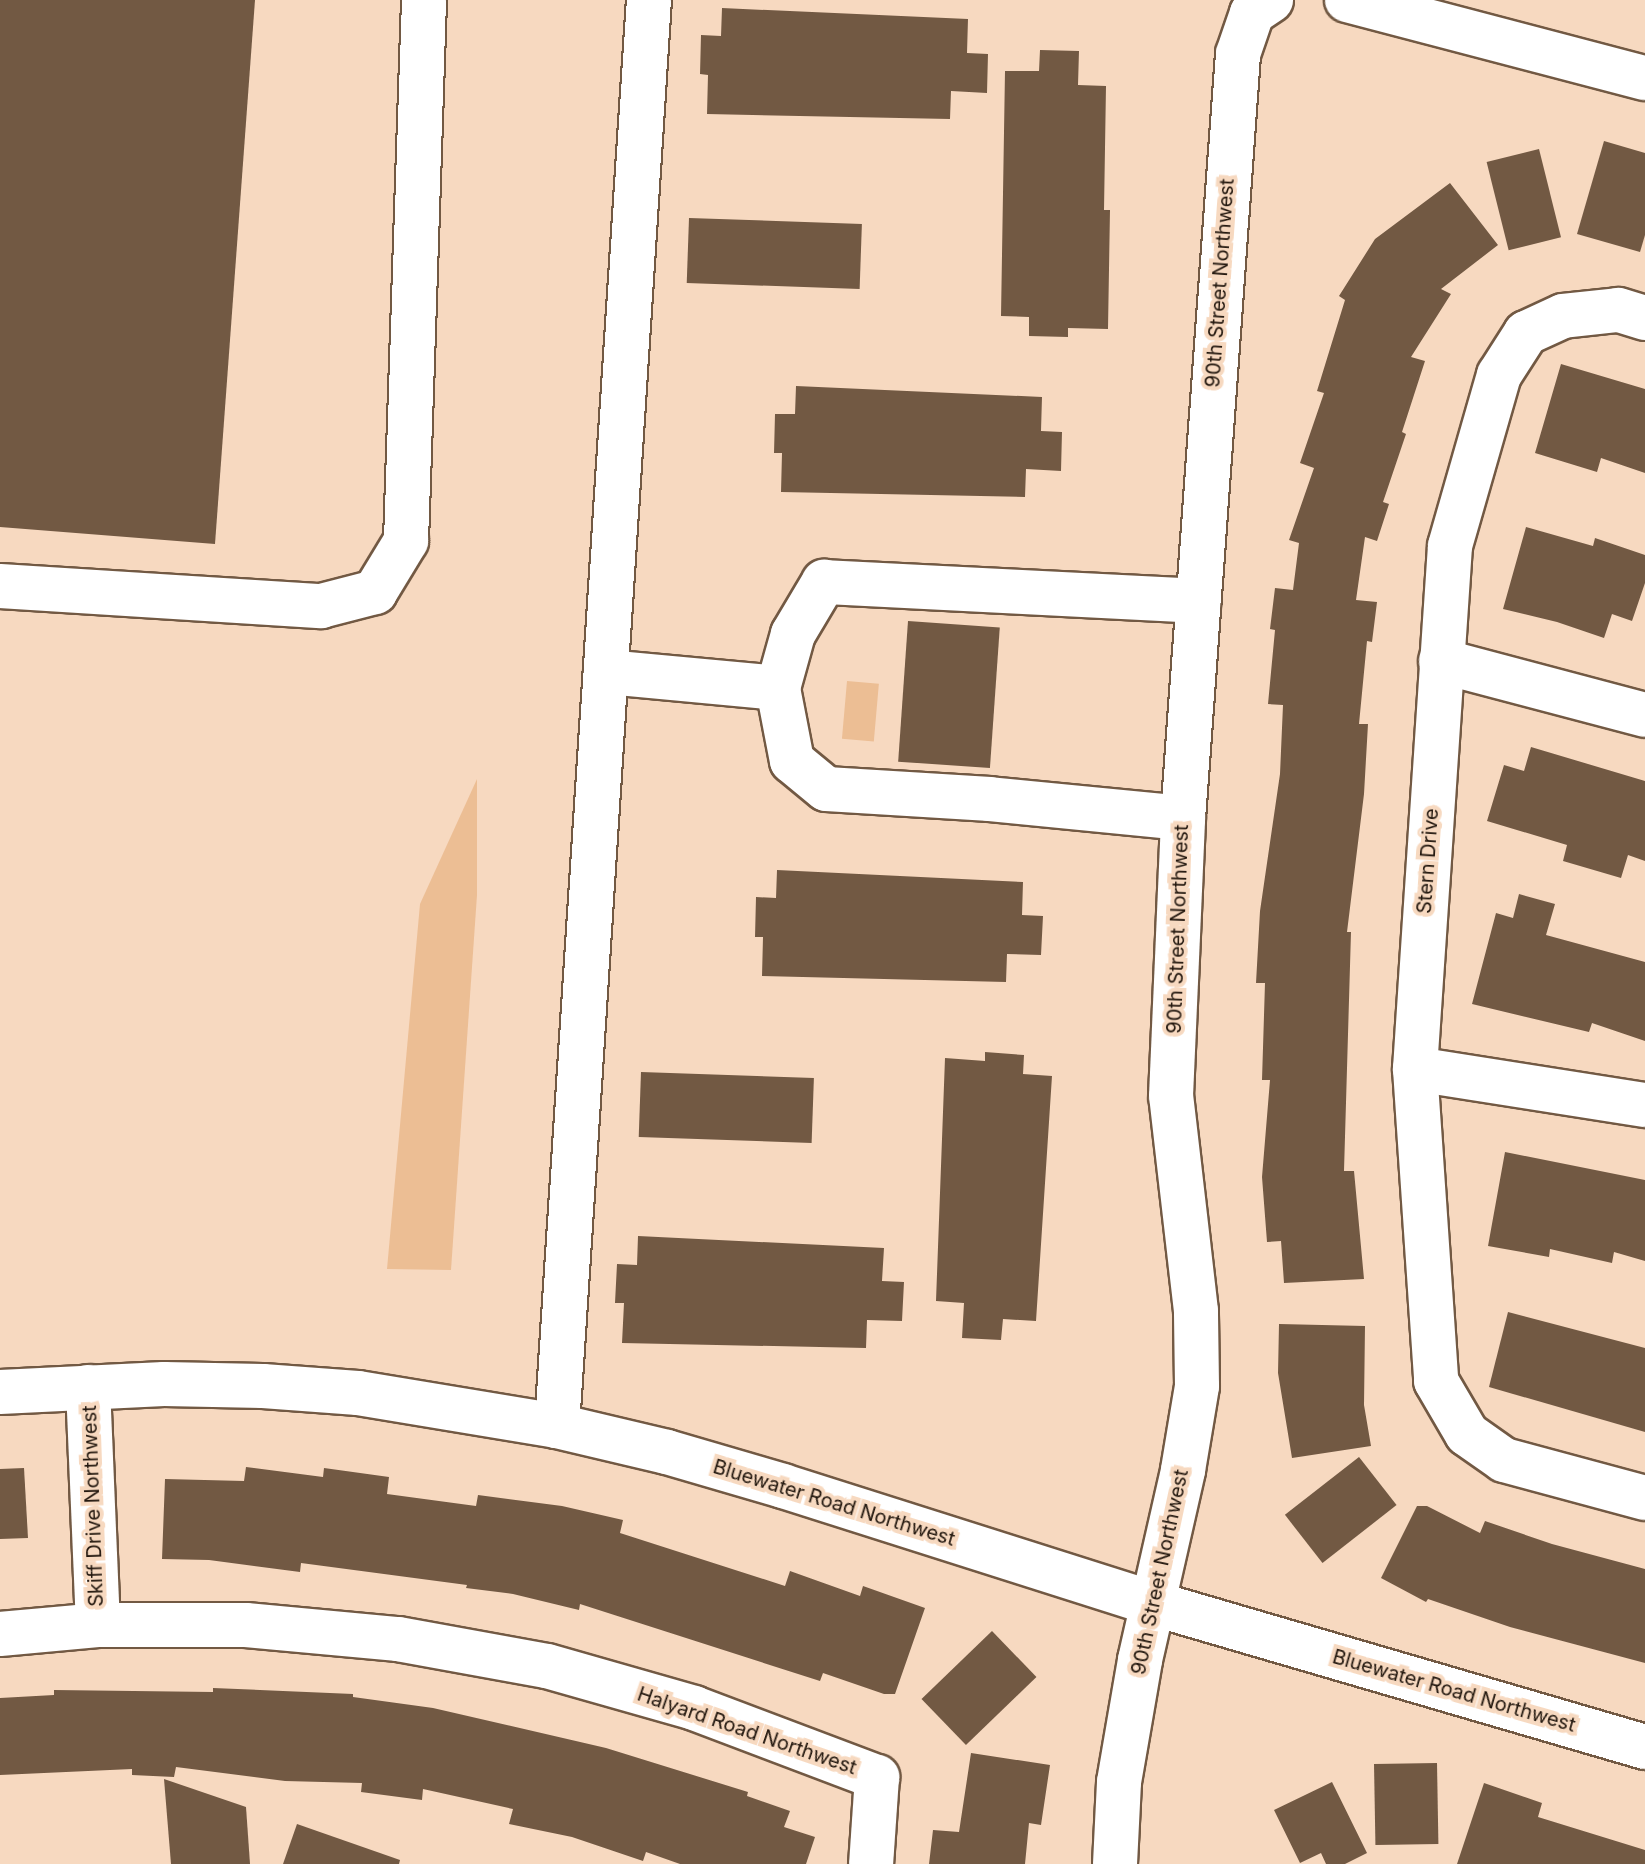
<!DOCTYPE html>
<html>
<head>
<meta charset="utf-8">
<style>
	body { margin:0 }
	#map { position:relative; width:1645px; height:1864px; overflow:hidden; background:#f7d9c0; font-family:Inter,sans-serif }
	div>[style] { position:absolute }
	.water>* { inset:0; background:#ecbe94; transform-origin:0 0 }
	.building>* { inset:0; background:#725943; transform-origin:0 0 }
	.roads { filter:drop-shadow(2px 0 #725943) drop-shadow(-2px 0 #725943) drop-shadow(0 2px #725943) drop-shadow(0 -2px #725943) }
	.minor>* { height:44px; margin:-22px; padding:0 22px; transform-origin:22px; border-radius:22px; background:#fff }
	span { translate:-50% -50%; white-space:nowrap; text-align:center; line-height:1.15; -webkit-text-stroke:8px #f7d9c0; paint-order:stroke }
	.street-label { font-size:20px; color:#22170e }
</style>
</head>
<body>
<div id="map">
	<div class="water">
		<div style="left:847px;top:681px;width:32px;height:58px;rotate:5deg"></div>
		<div style="clip-path:polygon(477px 779px,477px 895px,451px 1270px,387px 1269px,420px 904px)"></div>
	</div>
	<div class="building">
		<div style="clip-path:polygon(0 0,255px 0,215px 544px,0 527px)"></div>
		<div style="clip-path:polygon(722px 8px,968px 19px,967px 53px,988px 54px,987px 93px,951px 91px,950px 119px,707px 114px,708px 75px,700px 74px,701px 35px,721px 36px)"></div>
		<div style="clip-path:polygon(1040px 50px,1079px 51px,1078px 85px,1106px 86px,1104px 210px,1110px 210px,1108px 329px,1068px 328px,1068px 337px,1029px 336px,1029px 317px,1001px 316px,1005px 71px,1039px 71px)"></div>
		<div style="clip-path:polygon(1604px 141px,1645px 153px,1645px 235px,1640px 252px,1577px 234px)"></div>
		<div style="left:1539px;top:149px;width:91px;height:54px;rotate:76deg"></div>
		<div style="clip-path:polygon(1450px 183px,1498px 245px,1441px 289px,1451px 294px,1411px 357px,1425px 361px,1402px 432px,1406px 434px,1383px 502px,1389px 504px,1377px 541px,1365px 537px,1356px 600px,1377px 602px,1372px 642px,1367px 641px,1359px 724px,1368px 724px,1364px 794px,1347px 932px,1351px 932px,1344px 1171px,1354px 1171px,1364px 1279px,1284px 1283px,1281px 1241px,1267px 1242px,1262px 1177px,1270px 1080px,1262px 1080px,1265px 983px,1256px 983px,1260px 911px,1280px 774px,1283px 705px,1268px 704px,1275px 630px,1270px 629px,1275px 588px,1293px 590px,1299px 543px,1289px 540px,1314px 468px,1300px 463px,1324px 393px,1317px 391px,1345px 300px,1339px 296px,1375px 239px)"></div>
		<div style="left:689px;top:218px;width:173px;height:65px;rotate:2deg"></div>
		<div style="clip-path:polygon(1561px 364px,1645px 389px,1645px 473px,1601px 458px,1597px 472px,1535px 453px)"></div>
		<div style="clip-path:polygon(796px 386px,1042px 397px,1041px 431px,1062px 432px,1061px 471px,1026px 469px,1025px 497px,781px 492px,782px 453px,774px 453px,775px 414px,795px 414px)"></div>
		<div style="clip-path:polygon(1526px 527px,1593px 546px,1595px 538px,1645px 555px,1645px 583px,1632px 621px,1612px 614px,1604px 638px,1557px 622px,1503px 609px)"></div>
		<div style="left:908px;top:621px;width:92px;height:141px;rotate:4deg"></div>
		<div style="clip-path:polygon(1531px 747px,1645px 781px,1645px 861px,1628px 855px,1621px 878px,1563px 861px,1567px 845px,1487px 821px,1504px 765px,1524px 771px)"></div>
		<div style="clip-path:polygon(777px 870px,1023px 882px,1022px 915px,1043px 916px,1041px 955px,1007px 954px,1006px 982px,762px 976px,763px 937px,755px 937px,756px 897px,776px 898px)"></div>
		<div style="clip-path:polygon(1519px 894px,1555px 904px,1546px 935px,1645px 962px,1645px 1041px,1592px 1023px,1589px 1032px,1472px 1004px,1496px 913px,1513px 918px)"></div>
		<div style="clip-path:polygon(985px 1052px,1024px 1055px,1023px 1074px,1052px 1076px,1036px 1321px,1003px 1319px,1001px 1340px,962px 1338px,964px 1303px,936px 1301px,945px 1058px,985px 1061px)"></div>
		<div style="left:641px;top:1072px;width:173px;height:65px;rotate:2deg"></div>
		<div style="clip-path:polygon(1505px 1152px,1645px 1180px,1645px 1261px,1614px 1252px,1612px 1263px,1550px 1249px,1549px 1257px,1488px 1246px)"></div>
		<div style="clip-path:polygon(638px 1236px,884px 1248px,882px 1281px,904px 1282px,902px 1321px,867px 1320px,866px 1348px,622px 1343px,624px 1303px,615px 1303px,617px 1264px,637px 1265px)"></div>
		<div style="clip-path:polygon(1508px 1312px,1645px 1348px,1645px 1432px,1489px 1387px)"></div>
		<div style="clip-path:polygon(1279px 1324px,1365px 1326px,1364px 1405px,1371px 1446px,1292px 1458px,1278px 1373px)"></div>
		<div style="left:1359px;top:1457px;width:61px;height:94px;rotate:52deg"></div>
		<div style="clip-path:polygon(246px 1467px,323px 1477px,324px 1468px,389px 1477px,387px 1494px,476px 1506px,478px 1495px,562px 1506px,623px 1520px,620px 1533px,785px 1586px,790px 1571px,860px 1596px,863px 1586px,925px 1608px,895px 1694px,884px 1694px,823px 1673px,820px 1681px,580px 1604px,579px 1610px,513px 1594px,466px 1588px,467px 1585px,301px 1563px,300px 1572px,209px 1560px,162px 1559px,165px 1479px,244px 1481px)"></div>
		<div style="clip-path:polygon(24px 1468px,28px 1538px,0 1539px,0 1469px)"></div>
		<div style="clip-path:polygon(1417px 1506px,1427px 1506px,1480px 1533px,1485px 1521px,1552px 1544px,1645px 1569px,1645px 1663px,1510px 1627px,1428px 1599px,1426px 1602px,1381px 1578px)"></div>
		<div style="left:992px;top:1631px;width:64px;height:98px;rotate:46deg"></div>
		<div style="clip-path:polygon(213px 1688px,353px 1694px,353px 1697px,433px 1708px,606px 1748px,748px 1792px,747px 1796px,790px 1811px,784px 1827px,815px 1837px,806px 1864px,680px 1864px,646px 1852px,643px 1861px,572px 1837px,509px 1824px,513px 1809px,423px 1789px,422px 1800px,361px 1792px,362px 1783px,285px 1781px,176px 1767px,174px 1777px,132px 1775px,132px 1769px,0 1775px,0 1698px,54px 1695px,54px 1690px,213px 1692px)"></div>
		<div style="clip-path:polygon(971px 1753px,1050px 1765px,1041px 1825px,1029px 1823px,1025px 1864px,929px 1864px,933px 1830px,959px 1832px)"></div>
		<div style="left:1437px;top:1763px;width:81px;height:63px;rotate:89deg"></div>
		<div style="clip-path:polygon(164px 1779px,246px 1807px,250px 1864px,171px 1864px)"></div>
		<div style="clip-path:polygon(1332px 1782px,1367px 1853px,1345px 1864px,1326px 1864px,1321px 1853px,1300px 1863px,1274px 1810px)"></div>
		<div style="clip-path:polygon(1484px 1783px,1542px 1803px,1538px 1817px,1645px 1850px,1645px 1864px,1457px 1864px)"></div>
		<div style="clip-path:polygon(297px 1824px,400px 1860px,399px 1864px,283px 1864px)"></div>
	</div>
	<div class="roads">
		<div class="minor">
			<div style="left:1347px;top:0;width:308px;rotate:14.7deg"></div>
			<div style="left:1645px;top:318px;width:28px;rotate:-163deg"></div>
			<div style="left:1618px;top:310px;width:55px;rotate:173.8deg"></div>
			<div style="left:1563px;top:316px;width:41px;rotate:155.3deg"></div>
			<div style="left:1526px;top:333px;width:50px;rotate:122.7deg"></div>
			<div style="left:1499px;top:375px;width:178px;rotate:106deg"></div>
			<div style="left:1450px;top:546px;width:524px;rotate:93.83deg"></div>
			<div style="left:1415px;top:1069px;width:313px;rotate:86.1deg"></div>
			<div style="left:1436px;top:1381px;width:61px;rotate:59.7deg"></div>
			<div style="left:1467px;top:1434px;width:45px;rotate:35.1deg"></div>
			<div style="left:1504px;top:1460px;width:146px;rotate:15.1deg"></div>
			<div style="left:0;top:586px;width:322px;rotate:3.6deg"></div>
			<div style="left:321px;top:606px;width:56px;rotate:-14.5deg"></div>
			<div style="left:375px;top:592px;width:60px;rotate:-58.7deg"></div>
			<div style="left:406px;top:541px;width:541px;rotate:-88.09deg"></div>
			<div style="left:1441px;top:661px;width:211px;rotate:14.8deg"></div>
			<div style="left:606px;top:672px;width:173px;rotate:5.3deg"></div>
			<div style="left:1183px;top:818px;width:194px;rotate:-174.4deg"></div>
			<div style="left:990px;top:799px;width:164px;rotate:-176.5deg"></div>
			<div style="left:826px;top:789px;width:44px;rotate:-140.5deg"></div>
			<div style="left:792px;top:761px;width:74px;rotate:-100.9deg"></div>
			<div style="left:778px;top:688px;width:56px;rotate:-74.5deg"></div>
			<div style="left:793px;top:634px;width:61px;rotate:-59.2deg"></div>
			<div style="left:824px;top:582px;width:375px;rotate:2.9deg"></div>
			<div style="left:1415px;top:1069px;width:233px;rotate:8.9deg"></div>
			<div style="left:88px;top:1387px;width:238px;rotate:87.6deg"></div>
			<div style="left:0;top:1392px;width:164px;rotate:-2.8deg"></div>
			<div style="left:164px;top:1384px;width:99px;rotate:1.2deg"></div>
			<div style="left:263px;top:1386px;width:95px;rotate:4.2deg"></div>
			<div style="left:358px;top:1393px;width:202px;rotate:9.4deg"></div>
			<div style="left:557px;top:1426px;width:113px;rotate:13.3deg"></div>
			<div style="left:667px;top:1452px;width:121px;rotate:16.3deg"></div>
			<div style="left:783px;top:1486px;width:387px;rotate:17.6deg"></div>
			<div style="left:1152px;top:1603px;width:514px;rotate:16.28deg"></div>
			<div style="left:557px;top:1426px;width:1429px;rotate:-86.31deg"></div>
			<div style="left:0;top:1634px;width:98px;rotate:-5.2deg"></div>
			<div style="left:98px;top:1625px;width:148px"></div>
			<div style="left:246px;top:1625px;width:153px;rotate:5.3deg"></div>
			<div style="left:398px;top:1639px;width:151px;rotate:10.3deg"></div>
			<div style="left:547px;top:1666px;width:153px;rotate:15.9deg"></div>
			<div style="left:694px;top:1708px;width:196px;rotate:20.7deg"></div>
			<div style="left:877px;top:1777px;width:87px;rotate:93.9deg"></div>
			<div style="left:1115px;top:1864px;width:82px;rotate:-87.2deg"></div>
			<div style="left:1119px;top:1782px;width:124px;rotate:-80.2deg"></div>
			<div style="left:1140px;top:1660px;width:195px;rotate:-77.2deg"></div>
			<div style="left:1183px;top:1470px;width:85px;rotate:-80.5deg"></div>
			<div style="left:1197px;top:1386px;width:75px;rotate:-90.8deg"></div>
			<div style="left:1196px;top:1311px;width:216px;rotate:-96.6deg"></div>
			<div style="left:1171px;top:1096px;width:278px;rotate:-87.5deg"></div>
			<div style="left:1183px;top:818px;width:766px;rotate:-85.88deg"></div>
			<div style="left:1238px;top:54px;width:43px;rotate:-71.1deg"></div>
			<div style="left:1252px;top:13px;width:23px;rotate:-34deg"></div>
		</div>
	</div>
	<div class="street-label">
		<span style="left:1220px;top:283px;rotate:-86deg">90th Street Northwest</span>
		<span style="left:1428px;top:861px;rotate:-86deg">Stern Drive</span>
		<span style="left:1178px;top:929px;rotate:-88deg">90th Street Northwest</span>
		<span style="left:834px;top:1503px;rotate:17deg">Bluewater Road Northwest</span>
		<span style="left:93px;top:1506px;rotate:-92deg">Skiff Drive Northwest</span>
		<span style="left:1160px;top:1572px;rotate:-78deg">90th Street Northwest</span>
		<span style="left:1454px;top:1691px;rotate:16deg">Bluewater Road Northwest</span>
		<span style="left:747px;top:1731px;rotate:19deg">Halyard Road Northwest</span>
	</div>
</div>
</body>
</html>
